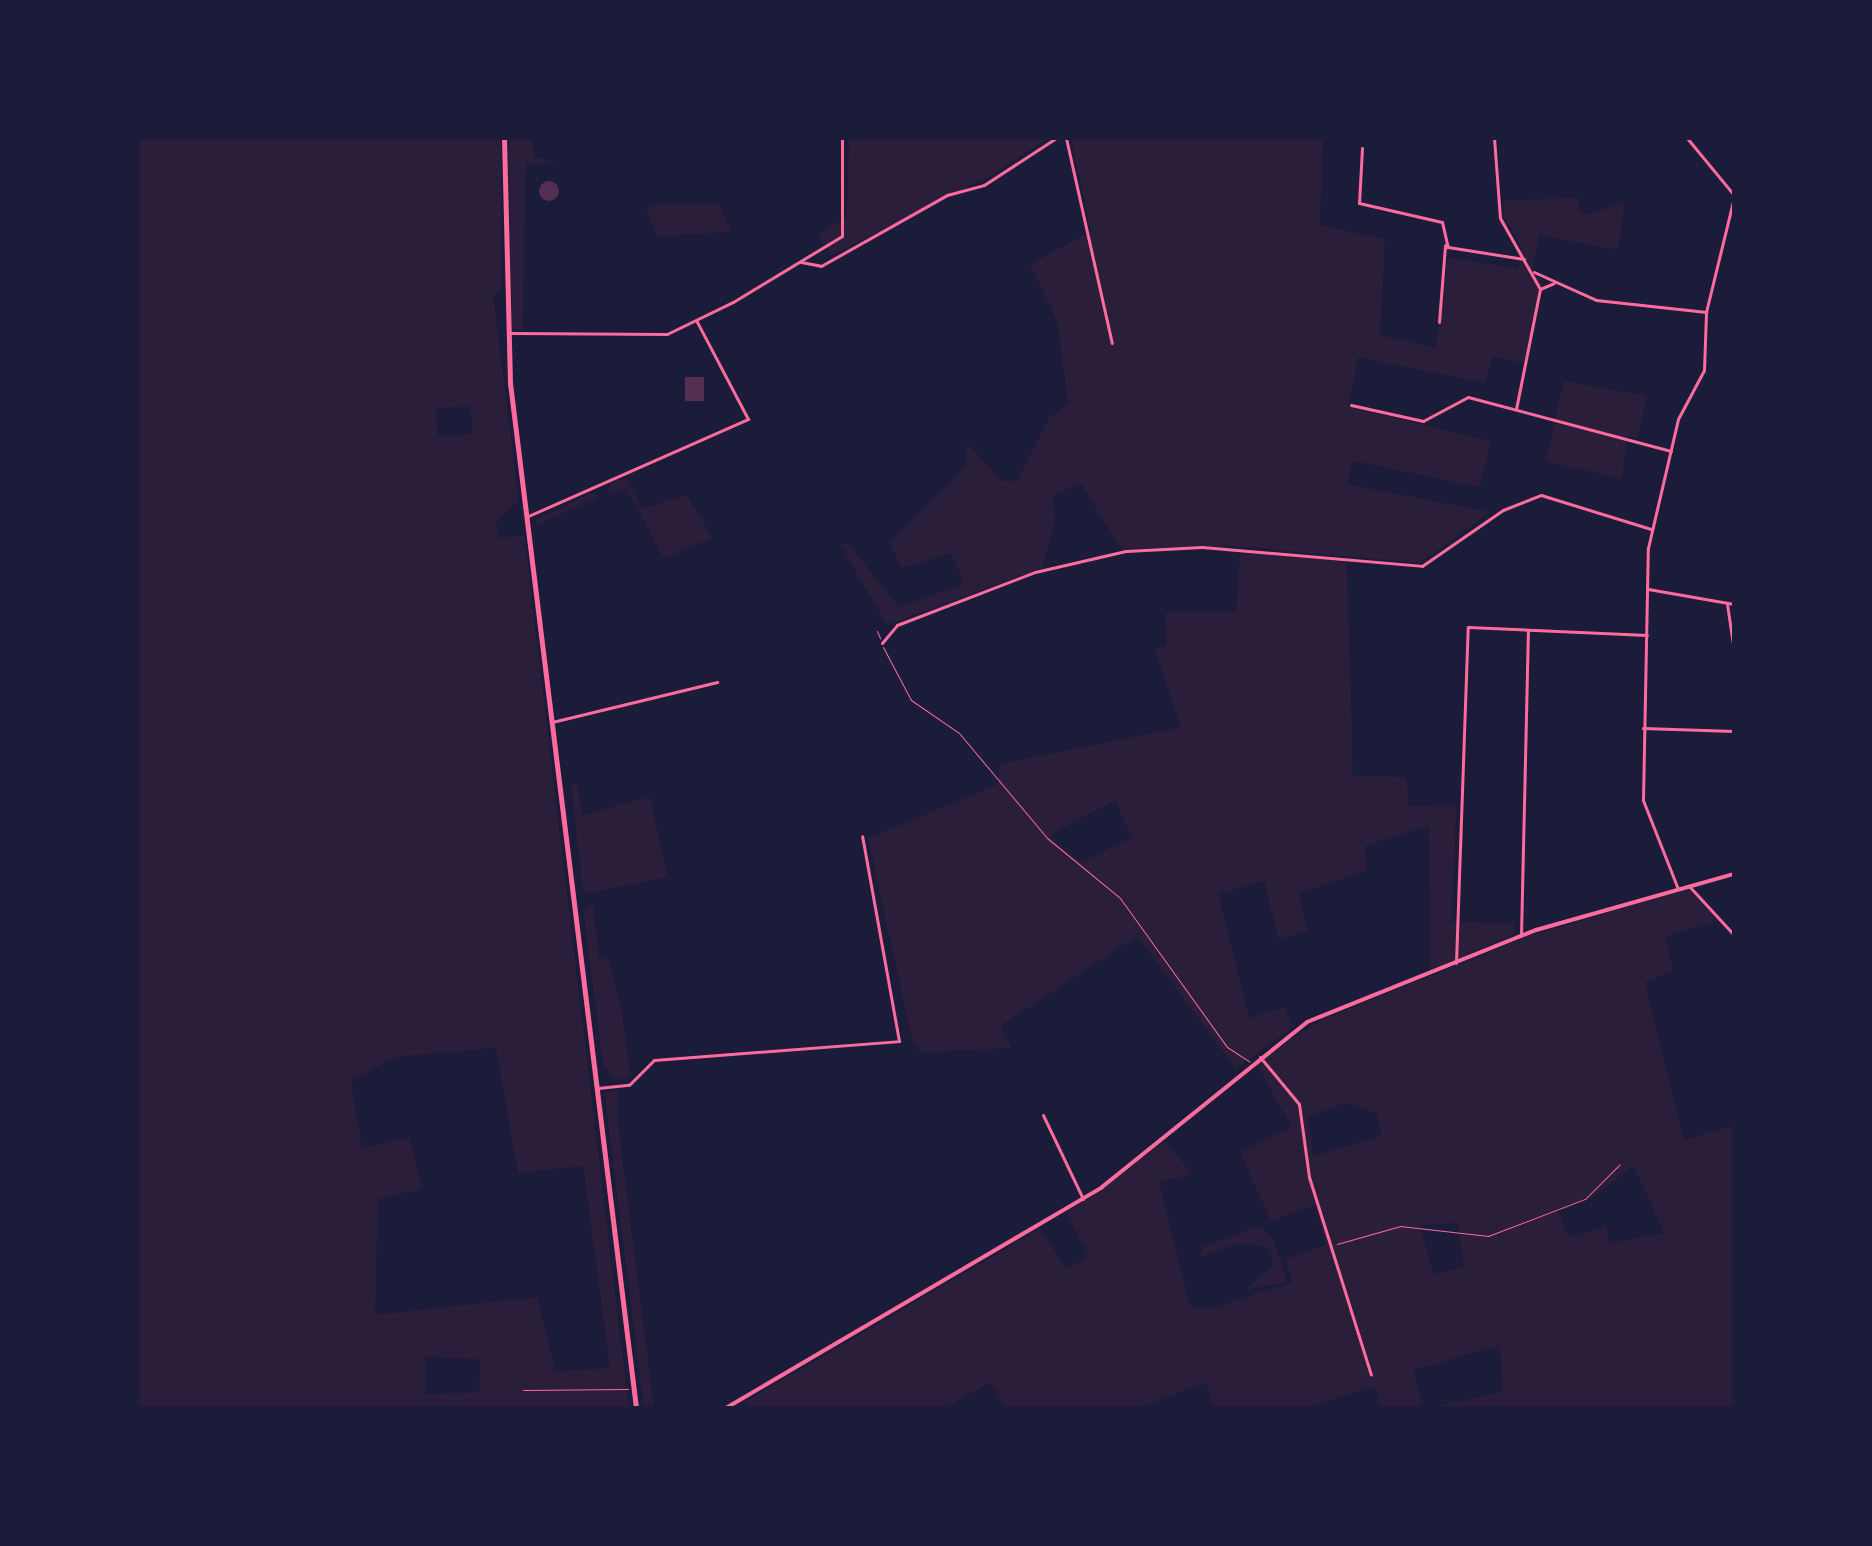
<!DOCTYPE html>
<html>
<head>
<meta charset="utf-8">
<style>
	body { margin:0 }
	#map { position:relative; width:1872px; height:1546px; overflow:hidden; background:#1b1b3a; font-family:Poppins,sans-serif }
	div>[style] { position:absolute }
	.green>* { inset:0; background:#2a1e3b }
	.building>* { inset:0; background:#542f53; transform-origin:0 0 }
	.round { border-radius:50% }
	.path>* { height:1px; margin:-0.5px; padding:0 0.5px; transform-origin:0.5px; border-radius:0.5px; background:#ff6b9d }
	.minor>* { height:3px; margin:-1.5px; padding:0 1.5px; transform-origin:1.5px; border-radius:1.5px; background:#ff6b9d }
	.secondary>* { height:4px; margin:-2px; padding:0 2px; transform-origin:2px; border-radius:2px; background:#ff6b9d }
	.trunk>* { height:5px; margin:-2.5px; padding:0 2.5px; transform-origin:2.5px; border-radius:2.5px; background:#ff6b9d }
	span { translate:-50% -50%; white-space:nowrap; text-align:center; line-height:1.15; -webkit-text-stroke:7px #1b1b3a; paint-order:stroke }
	.frame { position:absolute; inset:0; border:140px solid #1b1b3a; pointer-events:none }
</style>
</head>
<body>
<div id="map">
	<div class="green">
		<div style="clip-path:polygon(evenodd,138px 138px,501px 138px,501px 291px,493px 295px,519px 500px,496px 522px,499px 538px,524px 535px,629px 1408px,138px 1408px,138px 138px,470px 406px,473px 434px,438px 436px,436px 409px,470px 406px,138px 138px,496px 1048px,518px 1173px,583px 1166px,610px 1368px,555px 1371px,537px 1297px,375px 1315px,378px 1199px,422px 1189px,410px 1138px,362px 1148px,351px 1081px,396px 1057px,496px 1048px,138px 138px,425px 1357px,480px 1359px,479px 1392px,425px 1394px,425px 1357px)"></div>
		<div style="clip-path:polygon(508px 138px,531px 138px,535px 157px,559px 163px,526px 163px,523px 330px,512px 328px)"></div>
		<div style="clip-path:polygon(849px 138px,1049px 138px,988px 177px,832px 255px,818px 235px,847px 217px)"></div>
		<div style="clip-path:polygon(1071px 138px,1323px 138px,1320px 225px,1385px 239px,1380px 335px,1436px 348px,1448px 257px,1518px 269px,1522px 247px,1503px 216px,1504px 200px,1578px 198px,1580px 213px,1590px 215px,1625px 200px,1618px 250px,1539px 235px,1531px 273px,1543px 280px,1524px 363px,1493px 357px,1485px 383px,1358px 357px,1348px 407px,1491px 441px,1480px 487px,1353px 461px,1347px 484px,1490px 512px,1420px 563px,1236px 546px,1121px 549px,1081px 484px,1053px 495px,1055px 521px,1042px 568px,887px 625px,840px 544px,848px 543px,899px 607px,964px 584px,951px 553px,902px 568px,890px 543px,966px 466px,967px 443px,1002px 481px,1017px 481px,1050px 417px,1068px 404px,1057px 321px,1030px 265px,1091px 231px)"></div>
		<div style="clip-path:polygon(651px 205px,720px 205px,731px 232px,658px 236px,646px 213px)"></div>
		<div style="clip-path:polygon(1564px 381px,1647px 396px,1637px 438px,1627px 436px,1622px 479px,1546px 461px)"></div>
		<div style="clip-path:polygon(626px 478px,642px 509px,687px 495px,712px 538px,664px 559px,626px 487px,608px 494px,611px 484px)"></div>
		<div style="clip-path:polygon(592px 493px,600px 497px,532px 527px,537px 519px)"></div>
		<div style="clip-path:polygon(evenodd,1240px 551px,1347px 559px,1353px 775px,1407px 777px,1408px 806px,1456px 807px,1452px 922px,1514px 923px,1514px 934px,1430px 971px,1429px 825px,1365px 846px,1367px 870px,1298px 894px,1308px 931px,1279px 940px,1264px 881px,1218px 894px,1249px 1018px,1285px 1007px,1293px 1027px,1236px 1069px,1137px 936px,1000px 1026px,1012px 1048px,921px 1052px,913px 1044px,868px 838px,997px 785px,1000px 764px,1181px 727px,1155px 649px,1166px 645px,1165px 613px,1236px 612px,1240px 551px,1115px 800px,1132px 837px,1081px 863px,1049px 836px,1115px 800px)"></div>
		<div style="clip-path:polygon(571px 784px,578px 784px,582px 815px,650px 797px,668px 877px,583px 894px)"></div>
		<div style="clip-path:polygon(evenodd,1689px 889px,1718px 920px,1665px 937px,1673px 971px,1645px 982px,1684px 1140px,1734px 1125px,1734px 1408px,1426px 1408px,1502px 1392px,1500px 1345px,1414px 1370px,1422px 1408px,1381px 1408px,1376px 1386px,1307px 1408px,1214px 1408px,1205px 1382px,1140px 1408px,1006px 1408px,991px 1382px,945px 1408px,750px 1408px,745px 1402px,1041px 1228px,1065px 1269px,1089px 1256px,1066px 1214px,1165px 1141px,1193px 1175px,1159px 1181px,1190px 1306px,1208px 1310px,1292px 1282px,1286px 1259px,1326px 1244px,1315px 1205px,1271px 1221px,1240px 1152px,1292px 1127px,1256px 1063px,1323px 1019px,1529px 936px,1689px 889px,1345px 1103px,1376px 1113px,1382px 1136px,1313px 1156px,1308px 1117px,1345px 1103px,1689px 889px,1634px 1166px,1664px 1233px,1610px 1243px,1606px 1226px,1568px 1238px,1558px 1211px,1590px 1199px,1634px 1166px,1689px 889px,1458px 1223px,1464px 1267px,1433px 1274px,1420px 1225px,1458px 1223px)"></div>
		<div style="clip-path:polygon(593px 903px,599px 958px,609px 959px,622px 1011px,630px 1075px,616px 1081px,603px 1064px,583px 910px)"></div>
		<div style="clip-path:polygon(617px 1091px,617px 1115px,654px 1408px,644px 1408px,606px 1107px,605px 1092px)"></div>
		<div style="clip-path:polygon(1259px 1226px,1273px 1238px,1287px 1282px,1245px 1290px,1272px 1266px,1271px 1250px,1261px 1246px,1239px 1243px,1199px 1258px,1203px 1247px)"></div>
	</div>
	<div class="building">
		<div class="round" style="left:539px;top:181px;width:20px;height:20px"></div>
		<div style="left:685px;top:377px;width:19px;height:24px"></div>
	</div>
	<div class="path">
		<div style="left:877px;top:631px;width:8px;rotate:67deg"></div>
		<div style="left:883px;top:647px;width:60px;rotate:62.2deg"></div>
		<div style="left:911px;top:700px;width:58px;rotate:34.5deg"></div>
		<div style="left:959px;top:733px;width:137px;rotate:50deg"></div>
		<div style="left:1047px;top:838px;width:94px;rotate:39.4deg"></div>
		<div style="left:1120px;top:898px;width:183px;rotate:54.3deg"></div>
		<div style="left:1227px;top:1047px;width:27px;rotate:33deg"></div>
		<div style="left:1337px;top:1244px;width:66px;rotate:-15.9deg"></div>
		<div style="left:1400px;top:1226px;width:89px;rotate:6.5deg"></div>
		<div style="left:1488px;top:1236px;width:104px;rotate:-20.9deg"></div>
		<div style="left:1585px;top:1199px;width:49px;rotate:-45deg"></div>
		<div style="left:523px;top:1390px;width:105px;rotate:-0.5deg"></div>
	</div>
	<div class="minor">
		<div style="left:1066px;top:138px;width:210px;rotate:77.4deg"></div>
		<div style="left:1494px;top:138px;width:80px;rotate:85.7deg"></div>
		<div style="left:1500px;top:218px;width:81px;rotate:60.6deg"></div>
		<div style="left:1540px;top:289px;width:122px;rotate:101.3deg"></div>
		<div style="left:1687px;top:138px;width:74px;rotate:50.5deg"></div>
		<div style="left:1362px;top:148px;width:55px;rotate:93.1deg"></div>
		<div style="left:1359px;top:203px;width:85px;rotate:12.9deg"></div>
		<div style="left:1442px;top:222px;width:26px;rotate:77deg"></div>
		<div style="left:1448px;top:247px;width:77px;rotate:9deg"></div>
		<div style="left:801px;top:262px;width:20px;rotate:11deg"></div>
		<div style="left:821px;top:266px;width:145px;rotate:-29.4deg"></div>
		<div style="left:947px;top:195px;width:38px;rotate:-15deg"></div>
		<div style="left:984px;top:185px;width:86px;rotate:-33.1deg"></div>
		<div style="left:1534px;top:272px;width:68px;rotate:24.3deg"></div>
		<div style="left:1596px;top:300px;width:111px;rotate:6.2deg"></div>
		<div style="left:1540px;top:289px;width:15px;rotate:-23deg"></div>
		<div style="left:1439px;top:322px;width:77px;rotate:-85.5deg"></div>
		<div style="left:511px;top:333px;width:156px;rotate:0.4deg"></div>
		<div style="left:667px;top:334px;width:73px;rotate:-25.9deg"></div>
		<div style="left:733px;top:302px;width:127px;rotate:-31.2deg"></div>
		<div style="left:842px;top:236px;width:98px;rotate:-90deg"></div>
		<div style="left:1351px;top:405px;width:74px;rotate:12.5deg"></div>
		<div style="left:1423px;top:421px;width:51px;rotate:-28.1deg"></div>
		<div style="left:1468px;top:397px;width:210px;rotate:14.9deg"></div>
		<div style="left:526px;top:517px;width:243px;rotate:-23.8deg"></div>
		<div style="left:748px;top:419px;width:110px;rotate:-117.7deg"></div>
		<div style="left:1648px;top:589px;width:87px;rotate:9.9deg"></div>
		<div style="left:1727px;top:604px;width:48px;rotate:81.5deg"></div>
		<div style="left:882px;top:643px;width:23px;rotate:-50deg"></div>
		<div style="left:897px;top:625px;width:148px;rotate:-21deg"></div>
		<div style="left:1035px;top:572px;width:93px;rotate:-13deg"></div>
		<div style="left:1126px;top:551px;width:76px;rotate:-3deg"></div>
		<div style="left:1202px;top:547px;width:221px;rotate:4.9deg"></div>
		<div style="left:1422px;top:566px;width:98px;rotate:-34.7deg"></div>
		<div style="left:1503px;top:510px;width:41px;rotate:-21.5deg"></div>
		<div style="left:1541px;top:495px;width:115px;rotate:17.2deg"></div>
		<div style="left:552px;top:722px;width:170px;rotate:-13.6deg"></div>
		<div style="left:1643px;top:728px;width:91px;rotate:1.9deg"></div>
		<div style="left:1689px;top:886px;width:67px;rotate:47.4deg"></div>
		<div style="left:1678px;top:889px;width:96px;rotate:-111.5deg"></div>
		<div style="left:1643px;top:800px;width:252px;rotate:-88.9deg"></div>
		<div style="left:1648px;top:548px;width:132px;rotate:-76.9deg"></div>
		<div style="left:1678px;top:419px;width:55px;rotate:-62deg"></div>
		<div style="left:1704px;top:370px;width:58px;rotate:-88deg"></div>
		<div style="left:1706px;top:312px;width:118px;rotate:-76.3deg"></div>
		<div style="left:1521px;top:936px;width:306px;rotate:-88.7deg"></div>
		<div style="left:1456px;top:963px;width:336px;rotate:-88deg"></div>
		<div style="left:1468px;top:627px;width:179px;rotate:2.6deg"></div>
		<div style="left:1260px;top:1057px;width:61px;rotate:50.3deg"></div>
		<div style="left:1299px;top:1104px;width:74px;rotate:82.2deg"></div>
		<div style="left:1309px;top:1177px;width:207px;rotate:72.6deg"></div>
		<div style="left:598px;top:1088px;width:31px;rotate:-6deg"></div>
		<div style="left:629px;top:1085px;width:35px;rotate:-45deg"></div>
		<div style="left:654px;top:1060px;width:246px;rotate:-4.4deg"></div>
		<div style="left:899px;top:1041px;width:208px;rotate:-100.2deg"></div>
		<div style="left:1043px;top:1115px;width:93px;rotate:64.5deg"></div>
	</div>
	<div class="secondary">
		<div style="left:726px;top:1408px;width:436px;rotate:-30.4deg"></div>
		<div style="left:1102px;top:1187px;width:263px;rotate:-38.8deg"></div>
		<div style="left:1307px;top:1022px;width:247px;rotate:-21.9deg"></div>
		<div style="left:1536px;top:930px;width:206px;rotate:-15.8deg"></div>
	</div>
	<div class="trunk">
		<div style="left:504px;top:138px;width:245px;rotate:88.6deg"></div>
		<div style="left:510px;top:383px;width:1033px;rotate:82.99deg"></div>
	</div>
	<div class="frame"></div>
</div>
</body>
</html>
